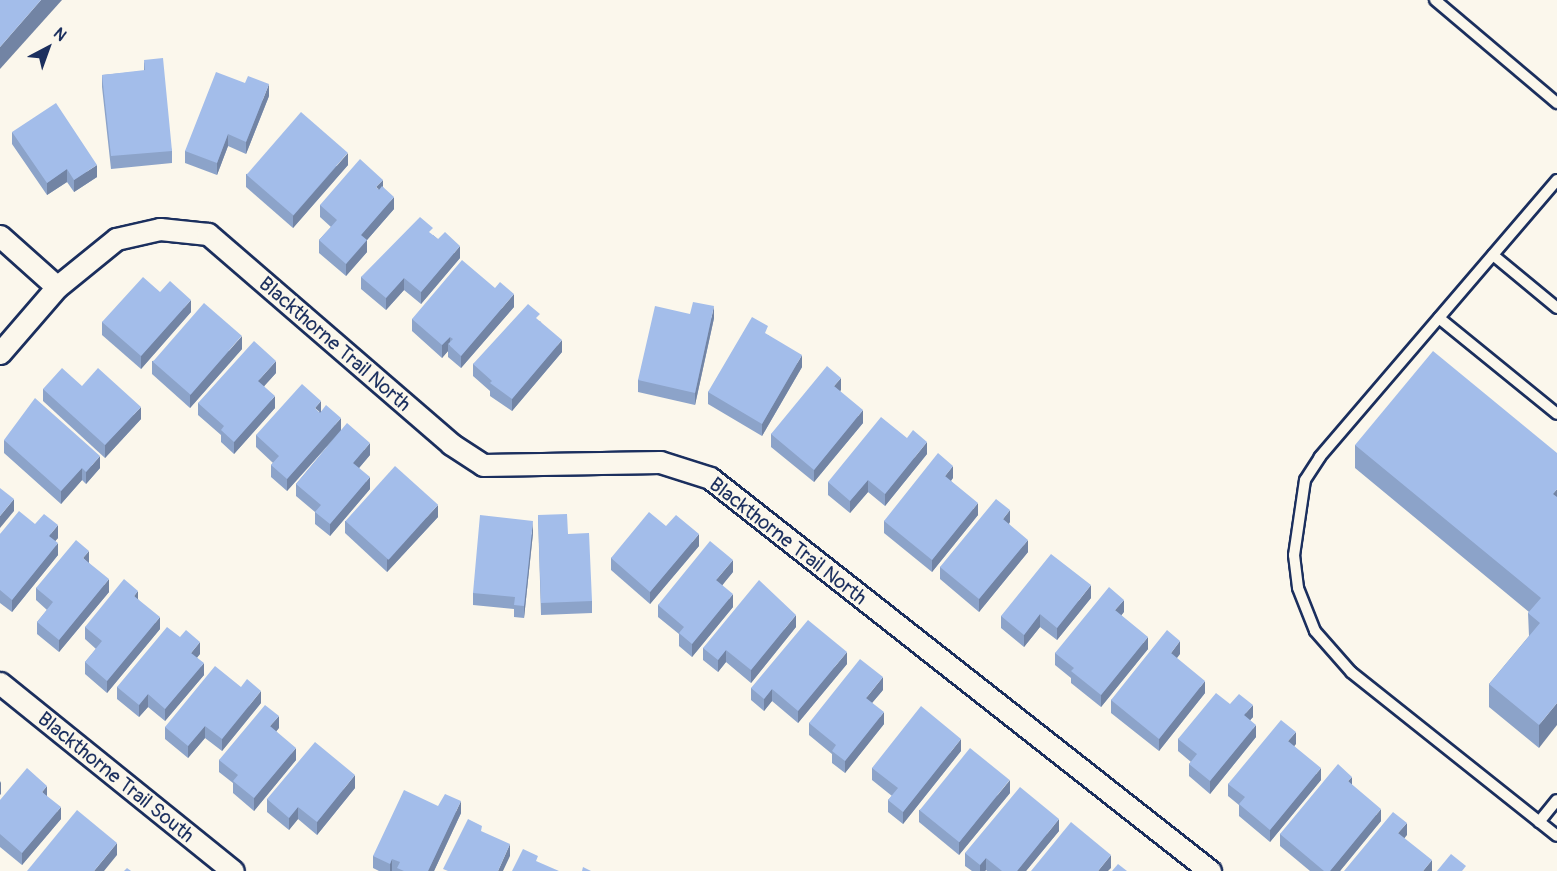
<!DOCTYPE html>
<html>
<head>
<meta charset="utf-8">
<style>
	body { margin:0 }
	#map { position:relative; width:1557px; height:871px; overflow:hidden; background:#fbf7ec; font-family:Pangolin,sans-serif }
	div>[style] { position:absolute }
	.roads { filter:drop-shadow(2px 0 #1b2f5e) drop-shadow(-2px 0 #1b2f5e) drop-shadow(0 2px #1b2f5e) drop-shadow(0 -2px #1b2f5e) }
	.service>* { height:10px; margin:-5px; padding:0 5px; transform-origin:5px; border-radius:5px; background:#fbf7ec }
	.minor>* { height:21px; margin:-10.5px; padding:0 10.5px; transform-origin:10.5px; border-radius:10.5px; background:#fbf7ec }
	.wall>* { inset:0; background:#8ca3c9 }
	.shaded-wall>* { inset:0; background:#7284a4 }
	.building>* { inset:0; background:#a3bdea; transform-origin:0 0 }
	span { translate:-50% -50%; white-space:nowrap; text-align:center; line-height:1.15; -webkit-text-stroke:4.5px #fbf7ec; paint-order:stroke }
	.street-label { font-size:20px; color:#1b2f5e }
	.north { position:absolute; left:18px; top:18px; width:60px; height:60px; -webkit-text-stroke:4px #fbf7ec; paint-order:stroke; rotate:41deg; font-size:16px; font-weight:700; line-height:24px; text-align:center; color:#1b2f5e }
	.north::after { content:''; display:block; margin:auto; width:21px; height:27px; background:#1b2f5e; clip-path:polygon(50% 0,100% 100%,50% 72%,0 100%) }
</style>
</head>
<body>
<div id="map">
	<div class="roads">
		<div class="service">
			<div style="left:1435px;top:0;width:160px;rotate:40.2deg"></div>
			<div style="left:1557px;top:180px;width:365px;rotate:130.6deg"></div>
			<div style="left:1320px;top:457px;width:27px;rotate:123deg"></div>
			<div style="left:1305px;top:480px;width:76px;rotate:98.3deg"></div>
			<div style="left:1294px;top:555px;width:33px;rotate:83deg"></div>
			<div style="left:1298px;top:588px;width:46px;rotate:68.4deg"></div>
			<div style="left:1315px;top:631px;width:55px;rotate:48.7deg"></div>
			<div style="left:1351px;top:672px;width:263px;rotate:38.5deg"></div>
			<div style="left:1493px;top:255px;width:83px;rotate:39.6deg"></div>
			<div style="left:1439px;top:318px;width:152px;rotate:39.1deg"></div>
			<div style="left:1539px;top:822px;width:28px;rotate:-51deg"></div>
		</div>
		<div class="minor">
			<div style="left:0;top:236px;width:76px;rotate:41.8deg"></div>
			<div style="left:0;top:353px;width:87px;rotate:-49.2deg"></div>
			<div style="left:57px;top:287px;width:76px;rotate:-39.1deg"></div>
			<div style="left:116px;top:239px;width:45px;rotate:-12.8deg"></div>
			<div style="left:160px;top:229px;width:48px;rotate:5.9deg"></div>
			<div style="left:208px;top:234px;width:321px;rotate:40.8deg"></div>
			<div style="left:451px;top:444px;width:38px;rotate:33deg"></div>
			<div style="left:483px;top:465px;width:177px;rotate:-1deg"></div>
			<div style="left:660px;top:462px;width:52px;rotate:17.7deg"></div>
			<div style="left:710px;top:478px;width:636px;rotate:38.17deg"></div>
			<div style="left:0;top:683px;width:299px;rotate:38.9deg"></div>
		</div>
	</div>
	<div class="wall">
		<div style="clip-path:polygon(144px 60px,172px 151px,172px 163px,111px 169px,102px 87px,102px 75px,144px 71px)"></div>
		<div style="clip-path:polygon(269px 96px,246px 154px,228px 146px,217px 175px,185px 163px,185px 151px)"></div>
		<div style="clip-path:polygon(12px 132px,97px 177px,74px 192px,67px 182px,47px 195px,12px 144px)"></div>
		<div style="clip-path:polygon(348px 165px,293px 228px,246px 187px,246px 174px)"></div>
		<div style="clip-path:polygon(383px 187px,394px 209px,367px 240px,367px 252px,346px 276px,319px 253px,319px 240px,331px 227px,320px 217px,320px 205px)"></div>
		<div style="clip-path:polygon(433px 235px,460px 258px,421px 304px,404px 290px,386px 310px,361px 289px,361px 277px)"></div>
		<div style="clip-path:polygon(160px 292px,191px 312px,141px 369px,102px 335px,102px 322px)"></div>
		<div style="clip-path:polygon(514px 307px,461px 368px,448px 357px,448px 351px,442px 358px,412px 331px,412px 319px)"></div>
		<div style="clip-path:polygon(690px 314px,714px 318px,695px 405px,638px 392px,638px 380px)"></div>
		<div style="clip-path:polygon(540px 321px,562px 352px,512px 411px,490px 396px,490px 391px,473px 376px,473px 364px)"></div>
		<div style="clip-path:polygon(768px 335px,802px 367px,762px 436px,708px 404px,708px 392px)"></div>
		<div style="clip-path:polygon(242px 349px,190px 408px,152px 374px,152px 361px)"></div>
		<div style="clip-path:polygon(276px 373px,264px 386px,275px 408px,234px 454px,221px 442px,221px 435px,198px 415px,198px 403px)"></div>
		<div style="clip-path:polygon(82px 386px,141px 419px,105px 458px,43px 401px,43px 389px)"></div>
		<div style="clip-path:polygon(841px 390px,840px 391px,863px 423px,814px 482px,771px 447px,771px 434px)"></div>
		<div style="clip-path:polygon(321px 411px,341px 430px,370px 455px,359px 468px,370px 489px,330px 536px,315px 524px,315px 512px,296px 496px,296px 484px,334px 439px,287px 491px,271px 477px,271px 465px,273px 463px,256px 447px,256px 435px)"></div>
		<div style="clip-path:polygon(4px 440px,100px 468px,86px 484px,82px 480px,61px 504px,4px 453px)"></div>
		<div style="clip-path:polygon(1355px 445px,1557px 453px,1539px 748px,1489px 707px,1489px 684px,1529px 636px,1528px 613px,1529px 612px,1355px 468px)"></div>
		<div style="clip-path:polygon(927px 454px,885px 506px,868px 492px,850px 513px,828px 495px,828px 482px)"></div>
		<div style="clip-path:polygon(953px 478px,951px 481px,978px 515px,932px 572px,884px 533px,884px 521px)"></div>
		<div style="clip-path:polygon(538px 515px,592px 601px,592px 613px,541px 615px)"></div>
		<div style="clip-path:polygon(438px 517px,387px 572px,345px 533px,345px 521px)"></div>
		<div style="clip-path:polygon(1010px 522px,1009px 524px,1028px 552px,979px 612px,940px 579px,940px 567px)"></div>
		<div style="clip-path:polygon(35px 524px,58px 538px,55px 541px,58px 555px,12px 612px,0 603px,0 534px)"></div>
		<div style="clip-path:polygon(666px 526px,699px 546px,650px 604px,611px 570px,611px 558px)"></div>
		<div style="clip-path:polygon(533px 533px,524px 618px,514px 617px,514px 609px,473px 605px,473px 593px)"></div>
		<div style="clip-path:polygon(89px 563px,109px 592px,59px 652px,37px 634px,37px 622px,47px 610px,36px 600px,36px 588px)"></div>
		<div style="clip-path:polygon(733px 572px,722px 585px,733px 607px,692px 657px,679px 646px,679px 634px,658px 617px,658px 605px)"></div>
		<div style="clip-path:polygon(1091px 598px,1057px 640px,1040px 627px,1024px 647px,1001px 628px,1001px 616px)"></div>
		<div style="clip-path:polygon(138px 599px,160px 629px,107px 693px,85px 674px,85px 662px,96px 649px,85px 639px,85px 627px)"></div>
		<div style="clip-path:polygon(1124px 612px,1121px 615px,1148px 649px,1101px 707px,1071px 683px,1071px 678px,1055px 665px,1055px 653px)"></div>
		<div style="clip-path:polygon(796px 627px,751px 683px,726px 662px,718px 672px,703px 660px,703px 648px)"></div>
		<div style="clip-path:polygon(200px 654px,197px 657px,204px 675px,165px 721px,148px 707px,139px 717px,117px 699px,117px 687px)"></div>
		<div style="clip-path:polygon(1180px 654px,1176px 658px,1205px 693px,1159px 751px,1111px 713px,1111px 700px)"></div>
		<div style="clip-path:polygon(847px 664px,798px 723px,772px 701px,764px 711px,751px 700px,751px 688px)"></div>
		<div style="clip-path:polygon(883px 690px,872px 703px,884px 724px,845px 773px,832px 763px,832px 754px,809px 735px,809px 723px)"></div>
		<div style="clip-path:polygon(261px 703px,222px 751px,205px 738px,188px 758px,165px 739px,165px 727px)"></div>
		<div style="clip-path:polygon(1230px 704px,1253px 717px,1250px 720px,1256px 737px,1210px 794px,1189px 776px,1189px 764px,1191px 762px,1178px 751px,1178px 739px)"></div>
		<div style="clip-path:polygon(279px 728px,276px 731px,296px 760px,254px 811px,233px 793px,233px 783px,219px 772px,219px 760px)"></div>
		<div style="clip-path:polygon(1296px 744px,1294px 746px,1321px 780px,1270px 842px,1239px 816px,1239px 805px,1228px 796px,1228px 784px)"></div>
		<div style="clip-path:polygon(961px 751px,903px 824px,888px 812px,888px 800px,892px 796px,872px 780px,872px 768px)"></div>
		<div style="clip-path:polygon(1352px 785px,1381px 821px,1340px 871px,1310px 871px,1280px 846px,1280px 834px)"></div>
		<div style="clip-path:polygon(355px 788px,317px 835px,298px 819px,289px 830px,267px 812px,267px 799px)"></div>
		<div style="clip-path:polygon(1010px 793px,959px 855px,919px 822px,919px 810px)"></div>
		<div style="clip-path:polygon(47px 797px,61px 819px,22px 865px,0 847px,0 800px)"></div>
		<div style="clip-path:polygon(438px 806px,461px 813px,434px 871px,379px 871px,373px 868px,373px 856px)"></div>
		<div style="clip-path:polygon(1059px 831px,1026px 871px,987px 871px,986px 870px,985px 871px,972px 871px,965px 866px,965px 853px)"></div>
	</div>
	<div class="shaded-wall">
		<div style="clip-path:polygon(41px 0,62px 0,0 69px,0 47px)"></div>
		<div style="clip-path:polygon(269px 84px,269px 96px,246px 154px,246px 142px)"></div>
		<div style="clip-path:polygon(228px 134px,228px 146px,217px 175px,217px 163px)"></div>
		<div style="clip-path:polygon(348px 153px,348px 165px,293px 228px,293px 216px)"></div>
		<div style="clip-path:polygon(97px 165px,97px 177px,74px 192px,74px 180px)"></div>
		<div style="clip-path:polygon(67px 169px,67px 182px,47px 195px,47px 183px)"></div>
		<div style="clip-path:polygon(383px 180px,383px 192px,376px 187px)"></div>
		<div style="clip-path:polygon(394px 197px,394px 209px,367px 240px,367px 252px,346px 276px,346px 264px,361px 235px)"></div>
		<div style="clip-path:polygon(460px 246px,460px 258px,421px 304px,421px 292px)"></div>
		<div style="clip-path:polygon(404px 278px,404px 290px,386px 310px,386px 298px)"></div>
		<div style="clip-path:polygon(514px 294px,514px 307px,461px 368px,461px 356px)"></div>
		<div style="clip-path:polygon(191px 300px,191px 312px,141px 369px,141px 356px)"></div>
		<div style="clip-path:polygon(714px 306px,714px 318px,695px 405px,695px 393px)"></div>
		<div style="clip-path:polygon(242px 336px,242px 349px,190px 408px,190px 395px)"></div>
		<div style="clip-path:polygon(450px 337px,450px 346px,448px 344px,448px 351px,442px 358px,442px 345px)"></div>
		<div style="clip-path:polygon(562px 340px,562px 352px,512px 411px,512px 399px)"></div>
		<div style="clip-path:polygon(802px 355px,802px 367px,762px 436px,762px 424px)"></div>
		<div style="clip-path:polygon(276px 361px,276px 373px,258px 393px,258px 381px)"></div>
		<div style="clip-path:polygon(841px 378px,841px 390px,834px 399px,834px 386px)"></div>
		<div style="clip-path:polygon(275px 396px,275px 408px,234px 454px,234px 442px)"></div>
		<div style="clip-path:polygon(321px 401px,321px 413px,315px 408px)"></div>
		<div style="clip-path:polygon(141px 407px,141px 419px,105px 458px,105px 445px)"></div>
		<div style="clip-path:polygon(863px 410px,863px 423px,814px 482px,814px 470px)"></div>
		<div style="clip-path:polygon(341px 418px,341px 430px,287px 491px,287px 479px)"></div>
		<div style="clip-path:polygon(927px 442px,927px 454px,885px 506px,885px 494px)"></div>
		<div style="clip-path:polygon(370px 443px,370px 455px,353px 475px,353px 463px)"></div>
		<div style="clip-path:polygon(100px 456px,100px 468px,86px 484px,86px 472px)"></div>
		<div style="clip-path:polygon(953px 466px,953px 478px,945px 488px,945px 476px)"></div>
		<div style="clip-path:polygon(82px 468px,82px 480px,61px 504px,61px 491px)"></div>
		<div style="clip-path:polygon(370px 477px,370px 489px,330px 536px,330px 524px)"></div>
		<div style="clip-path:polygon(868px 480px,868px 492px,850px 513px,850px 501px)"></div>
		<div style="clip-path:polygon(1557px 489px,1557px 512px,1553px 494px)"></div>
		<div style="clip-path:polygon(14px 499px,14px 511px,0 528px,0 516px)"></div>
		<div style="clip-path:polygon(978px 503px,978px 515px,932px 572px,932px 560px)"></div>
		<div style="clip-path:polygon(438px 505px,438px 517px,387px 572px,387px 560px)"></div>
		<div style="clip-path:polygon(1010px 510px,1010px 522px,1003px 531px,1003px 519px)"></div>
		<div style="clip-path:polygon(533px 521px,533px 533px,524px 618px,524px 606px)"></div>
		<div style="clip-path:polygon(58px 525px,58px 538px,49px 548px,49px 536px)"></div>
		<div style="clip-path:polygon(699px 534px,699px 546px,650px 604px,650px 592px)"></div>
		<div style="clip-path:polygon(1028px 540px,1028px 552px,979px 612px,979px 599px)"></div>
		<div style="clip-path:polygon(58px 543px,58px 555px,12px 612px,12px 600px)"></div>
		<div style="clip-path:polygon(89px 551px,89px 564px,83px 558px)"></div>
		<div style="clip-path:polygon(733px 560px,733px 572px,716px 593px,716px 580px)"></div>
		<div style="clip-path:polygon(109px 579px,109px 592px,59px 652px,59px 640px)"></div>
		<div style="clip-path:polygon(1091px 585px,1091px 598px,1057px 640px,1057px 628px)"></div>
		<div style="clip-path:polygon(138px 591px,138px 603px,134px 596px)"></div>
		<div style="clip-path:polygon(733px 594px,733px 607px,692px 657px,692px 644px)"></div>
		<div style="clip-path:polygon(1124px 600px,1124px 612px,1115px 623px,1115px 610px)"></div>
		<div style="clip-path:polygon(1040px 614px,1040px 627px,1024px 647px,1024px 635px)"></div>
		<div style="clip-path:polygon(796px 615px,796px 627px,751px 683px,751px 670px)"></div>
		<div style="clip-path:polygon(160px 617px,160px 629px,107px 693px,107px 681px)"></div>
		<div style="clip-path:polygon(1148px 637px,1148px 649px,1101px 707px,1101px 695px)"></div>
		<div style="clip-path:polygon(1180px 641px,1180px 654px,1171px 666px,1171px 653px)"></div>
		<div style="clip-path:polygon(200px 642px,200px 654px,191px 665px,191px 653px)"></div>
		<div style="clip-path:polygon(726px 650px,726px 662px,718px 672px,718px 660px)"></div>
		<div style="clip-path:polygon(847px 652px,847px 664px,798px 723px,798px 711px)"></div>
		<div style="clip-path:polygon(204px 663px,204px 675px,165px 721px,165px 709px)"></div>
		<div style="clip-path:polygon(883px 677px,883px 690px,866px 710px,866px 698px)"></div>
		<div style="clip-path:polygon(1205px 681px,1205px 693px,1159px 751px,1159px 739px)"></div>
		<div style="clip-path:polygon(772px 689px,772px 701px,764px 711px,764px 699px)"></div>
		<div style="clip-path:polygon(261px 691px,261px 703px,222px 751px,222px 739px)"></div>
		<div style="clip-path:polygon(148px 694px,148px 707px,139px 717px,139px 705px)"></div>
		<div style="clip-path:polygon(1557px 703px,1557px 725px,1539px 748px,1539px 725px)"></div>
		<div style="clip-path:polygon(1253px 705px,1253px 717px,1244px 727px,1244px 715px)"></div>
		<div style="clip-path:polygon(884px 712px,884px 724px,845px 773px,845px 761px)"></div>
		<div style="clip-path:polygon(279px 716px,279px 728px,270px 739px,270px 726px)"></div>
		<div style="clip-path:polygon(1256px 725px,1256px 737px,1210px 794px,1210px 781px)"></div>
		<div style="clip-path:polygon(205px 726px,205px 738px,188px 758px,188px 746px)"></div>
		<div style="clip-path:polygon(1296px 732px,1296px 744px,1288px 753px,1288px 741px)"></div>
		<div style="clip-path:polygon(961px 739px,961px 751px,903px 824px,903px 812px)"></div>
		<div style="clip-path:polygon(296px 748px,296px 760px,254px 811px,254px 798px)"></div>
		<div style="clip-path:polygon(1321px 768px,1321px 780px,1270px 842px,1270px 830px)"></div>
		<div style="clip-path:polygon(355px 775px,355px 788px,317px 835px,317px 822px)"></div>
		<div style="clip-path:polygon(1352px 777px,1352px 789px,1348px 781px)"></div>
		<div style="clip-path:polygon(1010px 780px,1010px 793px,959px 855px,959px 842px)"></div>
		<div style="clip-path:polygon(1px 781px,1px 794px,0 795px,0 783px)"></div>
		<div style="clip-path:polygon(47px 786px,47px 798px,42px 792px)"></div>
		<div style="clip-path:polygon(461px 801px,461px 813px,434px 871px,428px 871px)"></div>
		<div style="clip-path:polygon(61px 807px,61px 819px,22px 865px,22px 853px)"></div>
		<div style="clip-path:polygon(298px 807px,298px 819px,289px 830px,289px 818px)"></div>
		<div style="clip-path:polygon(1381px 809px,1381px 821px,1340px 871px,1330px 871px)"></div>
		<div style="clip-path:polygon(1059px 819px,1059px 831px,1026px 871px,1017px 871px)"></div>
		<div style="clip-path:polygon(1407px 823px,1407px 835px,1398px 846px,1398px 833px)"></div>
		<div style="clip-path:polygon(117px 843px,117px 855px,104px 871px,94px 871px)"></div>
		<div style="clip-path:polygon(510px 844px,510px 856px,503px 871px,498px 871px)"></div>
		<div style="clip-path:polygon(1111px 855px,1111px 868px,1108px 871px,1098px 871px)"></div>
		<div style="clip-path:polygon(986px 858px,986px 870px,985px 871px,980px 871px,980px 865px)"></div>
		<div style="clip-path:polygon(392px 859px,392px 871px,390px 871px,390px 864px)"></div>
		<div style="clip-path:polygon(1432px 860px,1432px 871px,1423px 871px)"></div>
	</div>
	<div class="building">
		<div style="clip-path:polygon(0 0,41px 0,0 47px)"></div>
		<div style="clip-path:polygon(163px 58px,172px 151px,111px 156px,102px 75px,145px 70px,144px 60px)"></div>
		<div style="clip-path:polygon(216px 72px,245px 83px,248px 76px,269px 84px,246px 142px,228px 134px,217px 163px,185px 151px)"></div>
		<div style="clip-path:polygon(56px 103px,97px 165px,74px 180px,67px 169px,47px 183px,12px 132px)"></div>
		<div style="left:301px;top:112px;width:62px;height:83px;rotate:41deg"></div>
		<div style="clip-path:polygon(360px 159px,383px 180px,376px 187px,379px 190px,382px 186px,394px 197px,361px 235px,367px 240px,346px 264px,319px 240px,337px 220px,320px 205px)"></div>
		<div style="clip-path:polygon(420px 217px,433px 228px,429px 232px,438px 239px,445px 232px,460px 246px,421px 292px,404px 278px,386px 298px,361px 277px)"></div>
		<div style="clip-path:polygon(462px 260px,495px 288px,500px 282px,514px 294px,461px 356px,448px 344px,453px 339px,450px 337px,442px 345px,412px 319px)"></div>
		<div style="clip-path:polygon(143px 277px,160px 292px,170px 281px,191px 300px,141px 356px,102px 322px)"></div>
		<div style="clip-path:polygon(693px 302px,714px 306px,695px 393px,638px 380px,655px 306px,690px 314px)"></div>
		<div style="left:204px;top:303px;width:50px;height:78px;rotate:41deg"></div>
		<div style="clip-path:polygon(528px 304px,540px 314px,536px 318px,562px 340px,512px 399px,490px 383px,492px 381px,473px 364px)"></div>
		<div style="clip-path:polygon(752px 317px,768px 326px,765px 333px,802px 355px,762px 424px,708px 392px)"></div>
		<div style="clip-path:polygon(254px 341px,276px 361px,258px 381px,275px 396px,234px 442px,221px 430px,224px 426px,198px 403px)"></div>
		<div style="clip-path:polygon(1433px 351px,1557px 453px,1557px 489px,1553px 494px,1557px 497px,1557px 703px,1539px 725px,1489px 684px,1540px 623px,1528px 613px,1541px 598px,1355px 445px)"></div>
		<div style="clip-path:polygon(827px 366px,841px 378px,834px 386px,863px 410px,814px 470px,771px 434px)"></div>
		<div style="clip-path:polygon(62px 368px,82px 386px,98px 368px,141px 407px,105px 445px,43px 389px)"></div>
		<div style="clip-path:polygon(302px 384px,321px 401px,315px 408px,320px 413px,326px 405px,341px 418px,287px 479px,271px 465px,279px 456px,256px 435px)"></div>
		<div style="clip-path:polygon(35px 398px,100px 456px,86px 472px,82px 468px,61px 491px,4px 440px)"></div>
		<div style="clip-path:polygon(881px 417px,907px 438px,913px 430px,927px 442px,885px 494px,868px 480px,850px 501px,828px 482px)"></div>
		<div style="clip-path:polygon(347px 423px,370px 443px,353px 463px,370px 477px,330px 524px,315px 512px,321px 505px,296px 484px)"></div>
		<div style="clip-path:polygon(938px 453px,953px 466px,945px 476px,978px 503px,932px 560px,884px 521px)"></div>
		<div style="left:395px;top:466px;width:58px;height:74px;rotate:42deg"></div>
		<div style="clip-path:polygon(0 488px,14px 499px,0 516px)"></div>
		<div style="clip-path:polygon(996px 499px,1010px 510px,1003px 519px,1028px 540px,979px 599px,940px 567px)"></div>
		<div style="clip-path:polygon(19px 511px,35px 524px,44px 514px,58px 525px,49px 536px,58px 543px,12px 600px,0 590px,0 534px)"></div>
		<div style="clip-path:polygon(649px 512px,666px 526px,676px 515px,699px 534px,650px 592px,611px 558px)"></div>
		<div style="clip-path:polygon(567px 514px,568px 534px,589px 533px,592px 601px,541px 603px,538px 515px)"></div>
		<div style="clip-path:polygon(480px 515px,533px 521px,524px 606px,514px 605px,515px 597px,473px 593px)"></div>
		<div style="clip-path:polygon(76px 540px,89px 551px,83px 558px,109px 579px,59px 640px,37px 622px,53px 602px,36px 588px)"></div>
		<div style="clip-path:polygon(710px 541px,733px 560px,716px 580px,733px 594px,692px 644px,679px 633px,684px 627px,658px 605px)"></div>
		<div style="clip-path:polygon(1051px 554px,1091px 585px,1057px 628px,1040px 614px,1024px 635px,1001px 616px)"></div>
		<div style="clip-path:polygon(124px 579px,138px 591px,134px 596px,160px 617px,107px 681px,85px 662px,102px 641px,85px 627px)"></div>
		<div style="clip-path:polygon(759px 580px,796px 615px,751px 670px,726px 650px,718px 660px,703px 648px)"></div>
		<div style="clip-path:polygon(1109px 587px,1124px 600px,1115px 610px,1148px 637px,1101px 695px,1071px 671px,1074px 668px,1055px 653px)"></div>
		<div style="clip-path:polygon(808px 620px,847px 652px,798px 711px,772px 689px,764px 699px,751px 688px)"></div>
		<div style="clip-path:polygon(167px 627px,180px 637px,186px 630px,200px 642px,191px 653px,204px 663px,165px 709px,148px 694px,139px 705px,117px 687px)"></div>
		<div style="clip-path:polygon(1167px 630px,1180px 641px,1171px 653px,1205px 681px,1159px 739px,1111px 700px)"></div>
		<div style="clip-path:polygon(860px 659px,883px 677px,866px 698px,884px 712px,845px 761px,832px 751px,836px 745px,809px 723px)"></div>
		<div style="clip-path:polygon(215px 666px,241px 687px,247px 679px,261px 691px,222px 739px,205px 726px,188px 746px,165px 727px)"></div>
		<div style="clip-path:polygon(1216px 693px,1230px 704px,1239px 694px,1253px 705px,1244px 715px,1256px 725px,1210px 781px,1189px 764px,1197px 754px,1178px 739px)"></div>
		<div style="clip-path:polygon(265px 705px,279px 716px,270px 726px,296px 748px,254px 798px,233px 781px,238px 775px,219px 760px)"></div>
		<div style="clip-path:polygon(921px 706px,961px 739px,903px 812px,888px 800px,898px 788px,872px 768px)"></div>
		<div style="clip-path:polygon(1281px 720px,1296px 732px,1288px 741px,1321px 768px,1270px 830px,1239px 804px,1245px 797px,1228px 784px)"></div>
		<div style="clip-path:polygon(315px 742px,355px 775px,317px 822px,298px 807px,289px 818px,267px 799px)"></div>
		<div style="left:970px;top:748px;width:51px;height:80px;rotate:39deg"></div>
		<div style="clip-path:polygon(1338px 764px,1352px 777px,1348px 781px,1381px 809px,1330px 871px,1324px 871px,1280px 834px)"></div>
		<div style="clip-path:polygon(27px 768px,47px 786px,42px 792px,61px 807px,22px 853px,0 834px,0 800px)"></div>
		<div style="clip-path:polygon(1020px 787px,1059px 819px,1017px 871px,1002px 871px,986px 858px,980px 865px,965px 853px)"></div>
		<div style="clip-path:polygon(404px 790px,438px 806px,445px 794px,461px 801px,428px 871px,404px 871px,397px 868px,400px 862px,392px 859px,390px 864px,373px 856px)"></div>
		<div style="clip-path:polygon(77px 810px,117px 843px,94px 871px,27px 871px)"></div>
		<div style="clip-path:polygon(1393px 812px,1407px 823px,1398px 833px,1432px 860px,1423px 871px,1344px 871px)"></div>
		<div style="clip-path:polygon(468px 819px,482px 826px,481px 831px,510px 844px,498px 871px,448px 871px,443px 869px)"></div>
		<div style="clip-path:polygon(1071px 822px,1111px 855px,1098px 871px,1031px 871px)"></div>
		<div style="clip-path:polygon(523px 849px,538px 856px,536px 861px,559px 871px,512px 871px)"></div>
		<div style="clip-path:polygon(1451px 854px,1466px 866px,1462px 871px,1437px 871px)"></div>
		<div style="clip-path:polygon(1118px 864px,1127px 871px,1112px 871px)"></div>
		<div style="clip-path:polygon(583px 867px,591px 871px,582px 871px)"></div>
		<div style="clip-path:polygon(127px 868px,131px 871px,124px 871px)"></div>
	</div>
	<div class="street-label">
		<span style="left:335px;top:344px;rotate:41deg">Blackthorne Trail North</span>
		<span style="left:788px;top:541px;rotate:38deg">Blackthorne Trail North</span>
		<span style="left:116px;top:777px;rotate:39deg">Blackthorne Trail South</span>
	</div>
	<div class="north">N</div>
</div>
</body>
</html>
